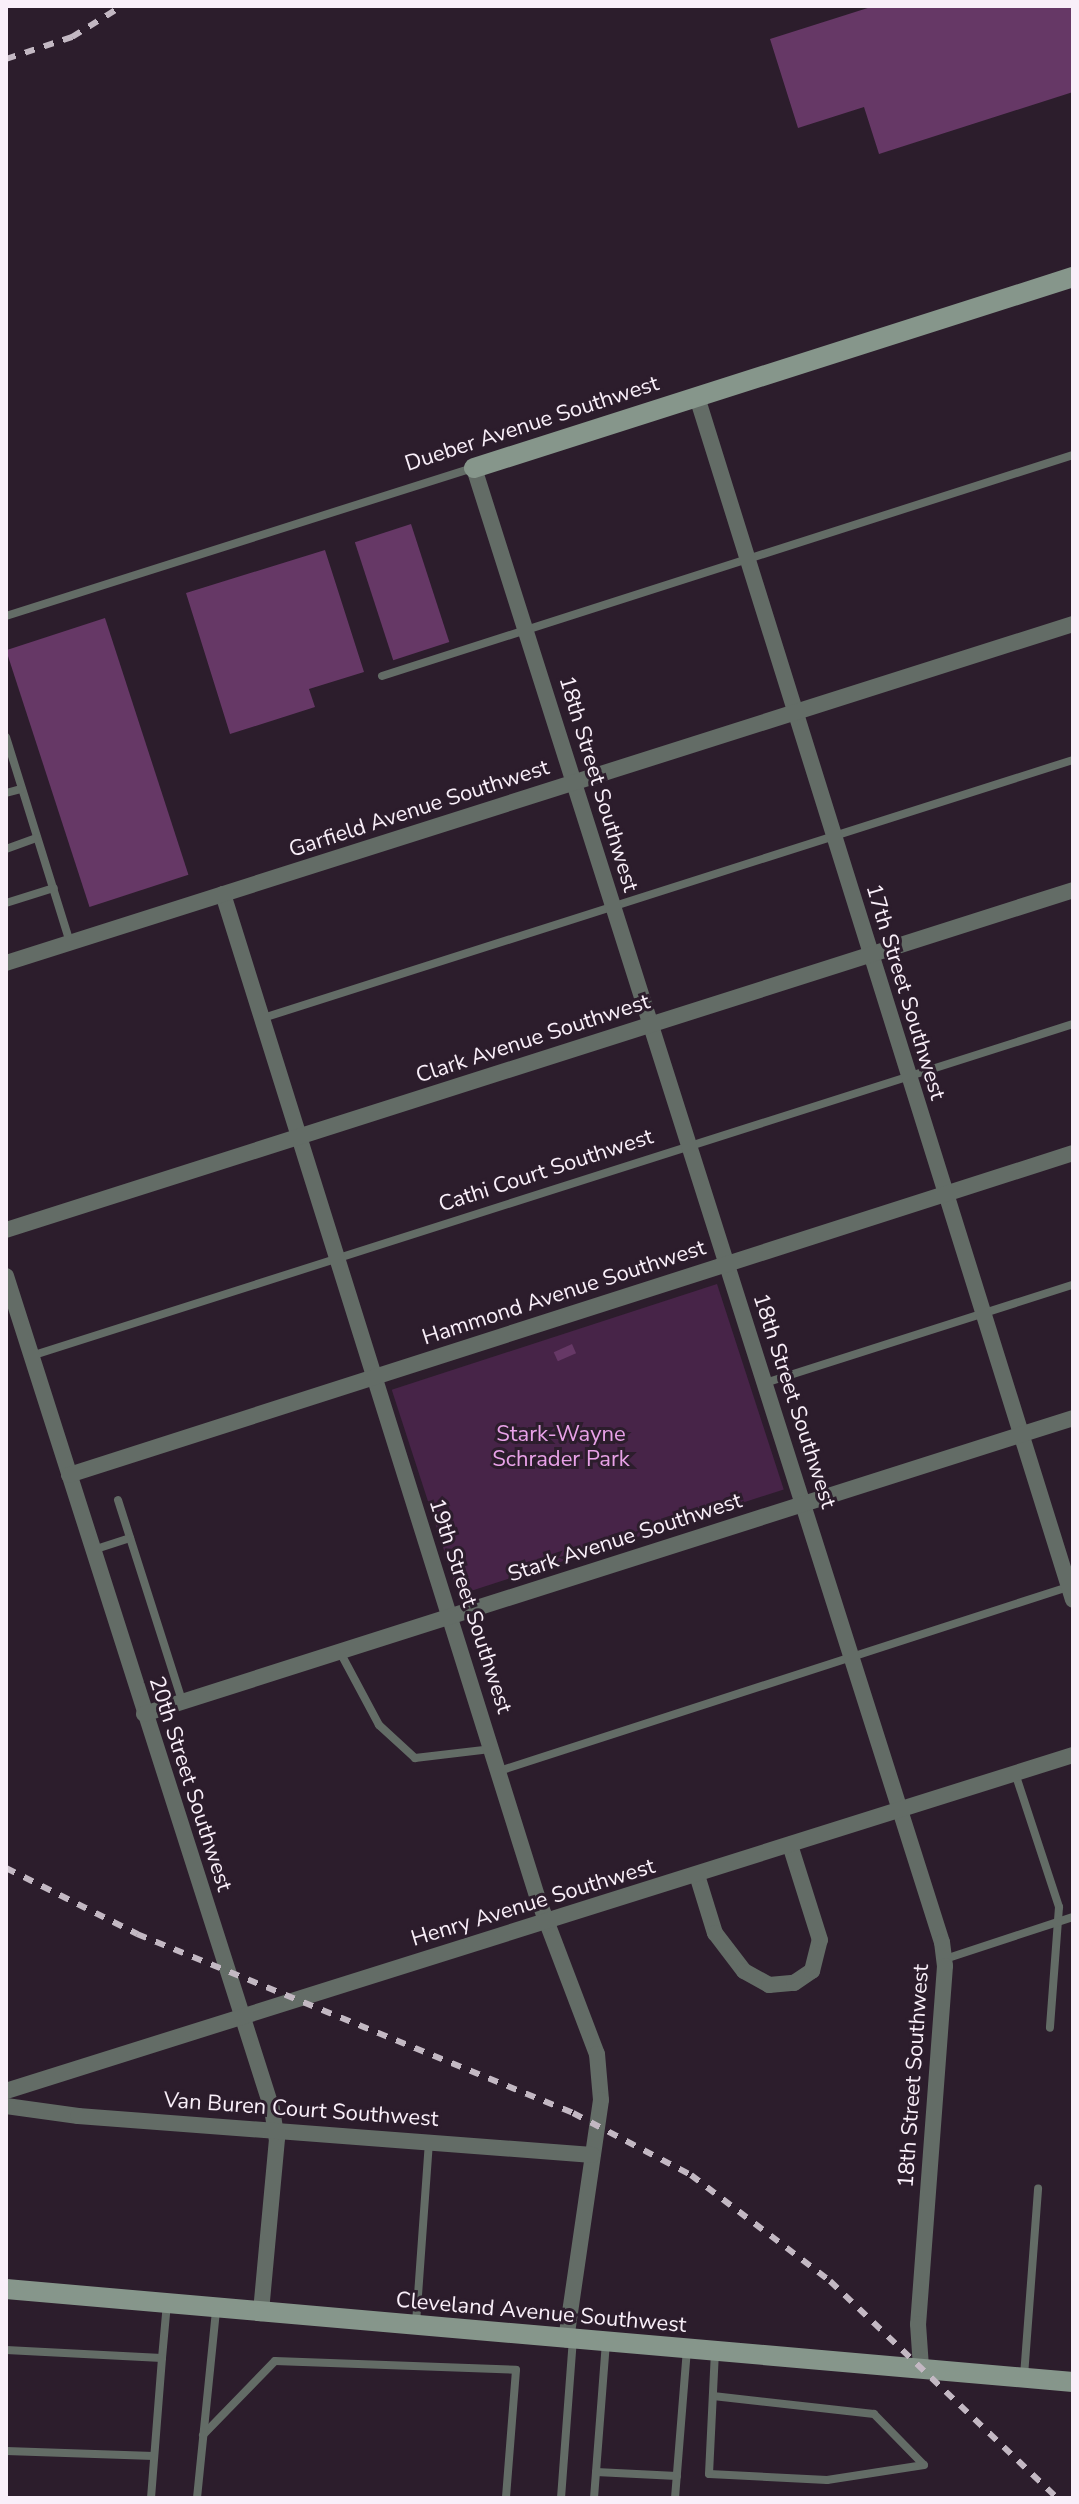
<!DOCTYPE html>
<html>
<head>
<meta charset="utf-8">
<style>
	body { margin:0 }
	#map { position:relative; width:1079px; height:2504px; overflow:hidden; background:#2c1d2c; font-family:"Nunito Sans",sans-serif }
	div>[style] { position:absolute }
	.green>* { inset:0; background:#472448; transform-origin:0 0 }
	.building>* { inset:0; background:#663866; transform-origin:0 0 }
	.lane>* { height:8px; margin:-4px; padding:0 4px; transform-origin:4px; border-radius:4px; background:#636c66 }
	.street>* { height:16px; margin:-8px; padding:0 8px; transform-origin:8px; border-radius:8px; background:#636c66 }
	.secondary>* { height:20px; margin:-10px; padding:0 10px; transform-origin:10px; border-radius:10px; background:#86968b }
	.rail>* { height:6px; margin-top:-3px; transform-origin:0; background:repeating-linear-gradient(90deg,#c3b8c3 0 10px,transparent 0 20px) }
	span { translate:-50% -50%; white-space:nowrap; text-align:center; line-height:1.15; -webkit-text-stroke:6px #2c1d2c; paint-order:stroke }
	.street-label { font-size:22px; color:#f9eff9 }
	.park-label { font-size:22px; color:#e9a2e8 }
	.frame { position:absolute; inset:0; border:8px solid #f9eff9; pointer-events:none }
</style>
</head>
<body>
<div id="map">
	<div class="green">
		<div style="left:717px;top:1284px;width:216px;height:342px;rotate:72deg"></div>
	</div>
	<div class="building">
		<div style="clip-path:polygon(874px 6px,1073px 6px,1073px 92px,879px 154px,864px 107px,798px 128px,770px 39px)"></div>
		<div style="left:411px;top:524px;width:124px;height:59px;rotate:72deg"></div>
		<div style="clip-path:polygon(325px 550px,364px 672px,309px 689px,315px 707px,230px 734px,186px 593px)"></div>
		<div style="left:105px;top:618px;width:270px;height:104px;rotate:72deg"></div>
		<div style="left:572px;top:1344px;width:10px;height:20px;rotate:66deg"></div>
	</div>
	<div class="lane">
		<div style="left:6px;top:616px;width:490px;rotate:-17.6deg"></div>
		<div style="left:382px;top:676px;width:725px;rotate:-17.74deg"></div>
		<div style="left:6px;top:737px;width:216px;rotate:72.7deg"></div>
		<div style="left:6px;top:793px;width:16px;rotate:-15deg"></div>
		<div style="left:6px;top:849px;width:33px;rotate:-20deg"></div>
		<div style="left:6px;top:903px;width:50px;rotate:-17.4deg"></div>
		<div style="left:263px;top:1018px;width:850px;rotate:-17.67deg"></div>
		<div style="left:31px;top:1356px;width:1094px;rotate:-17.67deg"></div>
		<div style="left:765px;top:1383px;width:323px;rotate:-17.7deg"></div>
		<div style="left:118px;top:1500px;width:211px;rotate:72.3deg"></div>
		<div style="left:93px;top:1550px;width:39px;rotate:-18deg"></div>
		<div style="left:340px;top:1652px;width:83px;rotate:61.9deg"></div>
		<div style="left:379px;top:1725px;width:49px;rotate:42.5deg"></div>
		<div style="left:415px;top:1758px;width:78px;rotate:-6.7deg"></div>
		<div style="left:499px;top:1771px;width:598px;rotate:-17.92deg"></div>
		<div style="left:1015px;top:1773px;width:141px;rotate:71.8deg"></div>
		<div style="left:1059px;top:1907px;width:121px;rotate:94.3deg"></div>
		<div style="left:945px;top:1959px;width:135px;rotate:-18.2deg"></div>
		<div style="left:416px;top:2323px;width:182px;rotate:-85.9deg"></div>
		<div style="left:6px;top:2350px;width:156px;rotate:2.9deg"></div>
		<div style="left:162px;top:2358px;width:55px;rotate:-84.8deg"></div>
		<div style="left:1024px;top:2376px;width:188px;rotate:-85.7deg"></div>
		<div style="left:713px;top:2396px;width:162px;rotate:6.4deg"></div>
		<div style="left:874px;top:2414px;width:71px;rotate:45.6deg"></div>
		<div style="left:924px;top:2465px;width:98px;rotate:171.2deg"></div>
		<div style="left:827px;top:2480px;width:118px;rotate:-177.1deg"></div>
		<div style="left:709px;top:2474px;width:122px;rotate:-87.2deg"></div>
		<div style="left:203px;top:2435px;width:103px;rotate:-45.8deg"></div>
		<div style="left:275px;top:2361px;width:241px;rotate:2.1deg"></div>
		<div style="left:516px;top:2370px;width:128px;rotate:94.5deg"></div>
		<div style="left:6px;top:2451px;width:148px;rotate:1.9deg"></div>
		<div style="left:596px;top:2472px;width:81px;rotate:2.8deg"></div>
		<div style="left:151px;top:2498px;width:140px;rotate:-85.5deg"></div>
		<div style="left:197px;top:2498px;width:189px;rotate:-84.2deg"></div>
		<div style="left:561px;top:2498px;width:158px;rotate:-85.7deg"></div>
		<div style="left:594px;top:2498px;width:155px;rotate:-85.6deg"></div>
		<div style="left:675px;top:2498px;width:149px;rotate:-85.4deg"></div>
	</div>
	<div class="street">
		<div style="left:697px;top:397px;width:1260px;rotate:72.64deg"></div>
		<div style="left:474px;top:468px;width:1547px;rotate:72.39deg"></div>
		<div style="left:942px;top:1942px;width:24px;rotate:83deg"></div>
		<div style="left:945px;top:1966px;width:359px;rotate:94.3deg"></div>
		<div style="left:918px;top:2324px;width:43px;rotate:86deg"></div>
		<div style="left:223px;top:894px;width:1053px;rotate:72.6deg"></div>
		<div style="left:538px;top:1899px;width:166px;rotate:69.2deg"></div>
		<div style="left:597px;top:2054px;width:46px;rotate:85deg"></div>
		<div style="left:601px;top:2100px;width:242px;rotate:98.3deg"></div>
		<div style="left:6px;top:963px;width:1120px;rotate:-17.63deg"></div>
		<div style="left:6px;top:1230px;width:1120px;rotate:-17.67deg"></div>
		<div style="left:6px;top:1276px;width:874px;rotate:72.29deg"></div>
		<div style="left:272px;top:2109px;width:30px;rotate:81deg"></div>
		<div style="left:277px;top:2139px;width:175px;rotate:95.3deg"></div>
		<div style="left:69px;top:1475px;width:1054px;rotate:-17.78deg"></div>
		<div style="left:144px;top:1714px;width:975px;rotate:-17.67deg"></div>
		<div style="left:697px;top:1875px;width:61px;rotate:72.8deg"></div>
		<div style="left:715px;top:1933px;width:48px;rotate:52.7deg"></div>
		<div style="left:744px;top:1971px;width:29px;rotate:29deg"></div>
		<div style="left:769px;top:1985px;width:25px;rotate:-5deg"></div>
		<div style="left:794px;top:1983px;width:22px;rotate:-34deg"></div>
		<div style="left:812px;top:1971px;width:32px;rotate:-76deg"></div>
		<div style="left:820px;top:1940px;width:100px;rotate:-107.5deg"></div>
		<div style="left:6px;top:2091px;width:1119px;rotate:-17.48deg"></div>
		<div style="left:6px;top:2106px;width:73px;rotate:7.9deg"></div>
		<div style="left:78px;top:2116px;width:516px;rotate:4.33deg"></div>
	</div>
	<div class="secondary">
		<div style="left:474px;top:468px;width:629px;rotate:-17.69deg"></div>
		<div style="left:6px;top:2289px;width:1071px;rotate:4.98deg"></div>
	</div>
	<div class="rail">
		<div style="left:6px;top:59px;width:70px;rotate:-18.4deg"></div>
		<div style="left:72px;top:37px;width:59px;rotate:-31.8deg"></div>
		<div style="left:6px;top:1868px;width:147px;rotate:26.7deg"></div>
		<div style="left:137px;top:1934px;width:471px;rotate:22.3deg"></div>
		<div style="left:573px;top:2113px;width:133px;rotate:27.7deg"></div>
		<div style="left:691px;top:2175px;width:175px;rotate:37.3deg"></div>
		<div style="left:830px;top:2281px;width:314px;rotate:43.7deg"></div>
	</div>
	<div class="street-label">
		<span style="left:532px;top:424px;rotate:-18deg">Dueber Avenue Southwest</span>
		<span style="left:598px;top:784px;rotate:73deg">18th Street Southwest</span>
		<span style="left:419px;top:809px;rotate:-18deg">Garfield Avenue Southwest</span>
		<span style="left:905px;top:992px;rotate:73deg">17th Street Southwest</span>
		<span style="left:533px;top:1039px;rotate:-18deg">Clark Avenue Southwest</span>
		<span style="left:546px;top:1171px;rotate:-18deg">Cathi Court Southwest</span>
		<span style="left:564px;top:1293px;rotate:-18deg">Hammond Avenue Southwest</span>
		<span style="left:794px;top:1401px;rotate:72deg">18th Street Southwest</span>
		<span style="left:625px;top:1538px;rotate:-18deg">Stark Avenue Southwest</span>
		<span style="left:470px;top:1606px;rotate:72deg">19th Street Southwest</span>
		<span style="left:190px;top:1784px;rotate:72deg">20th Street Southwest</span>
		<span style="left:533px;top:1903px;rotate:-17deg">Henry Avenue Southwest</span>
		<span style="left:914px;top:2076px;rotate:-86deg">18th Street Southwest</span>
		<span style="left:301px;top:2110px;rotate:4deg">Van Buren Court Southwest</span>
		<span style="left:541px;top:2313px;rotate:5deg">Cleveland Avenue Southwest</span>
	</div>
	<div class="park-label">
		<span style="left:561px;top:1447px">Stark-Wayne<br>Schrader Park</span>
	</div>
	<div class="frame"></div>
</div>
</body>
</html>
